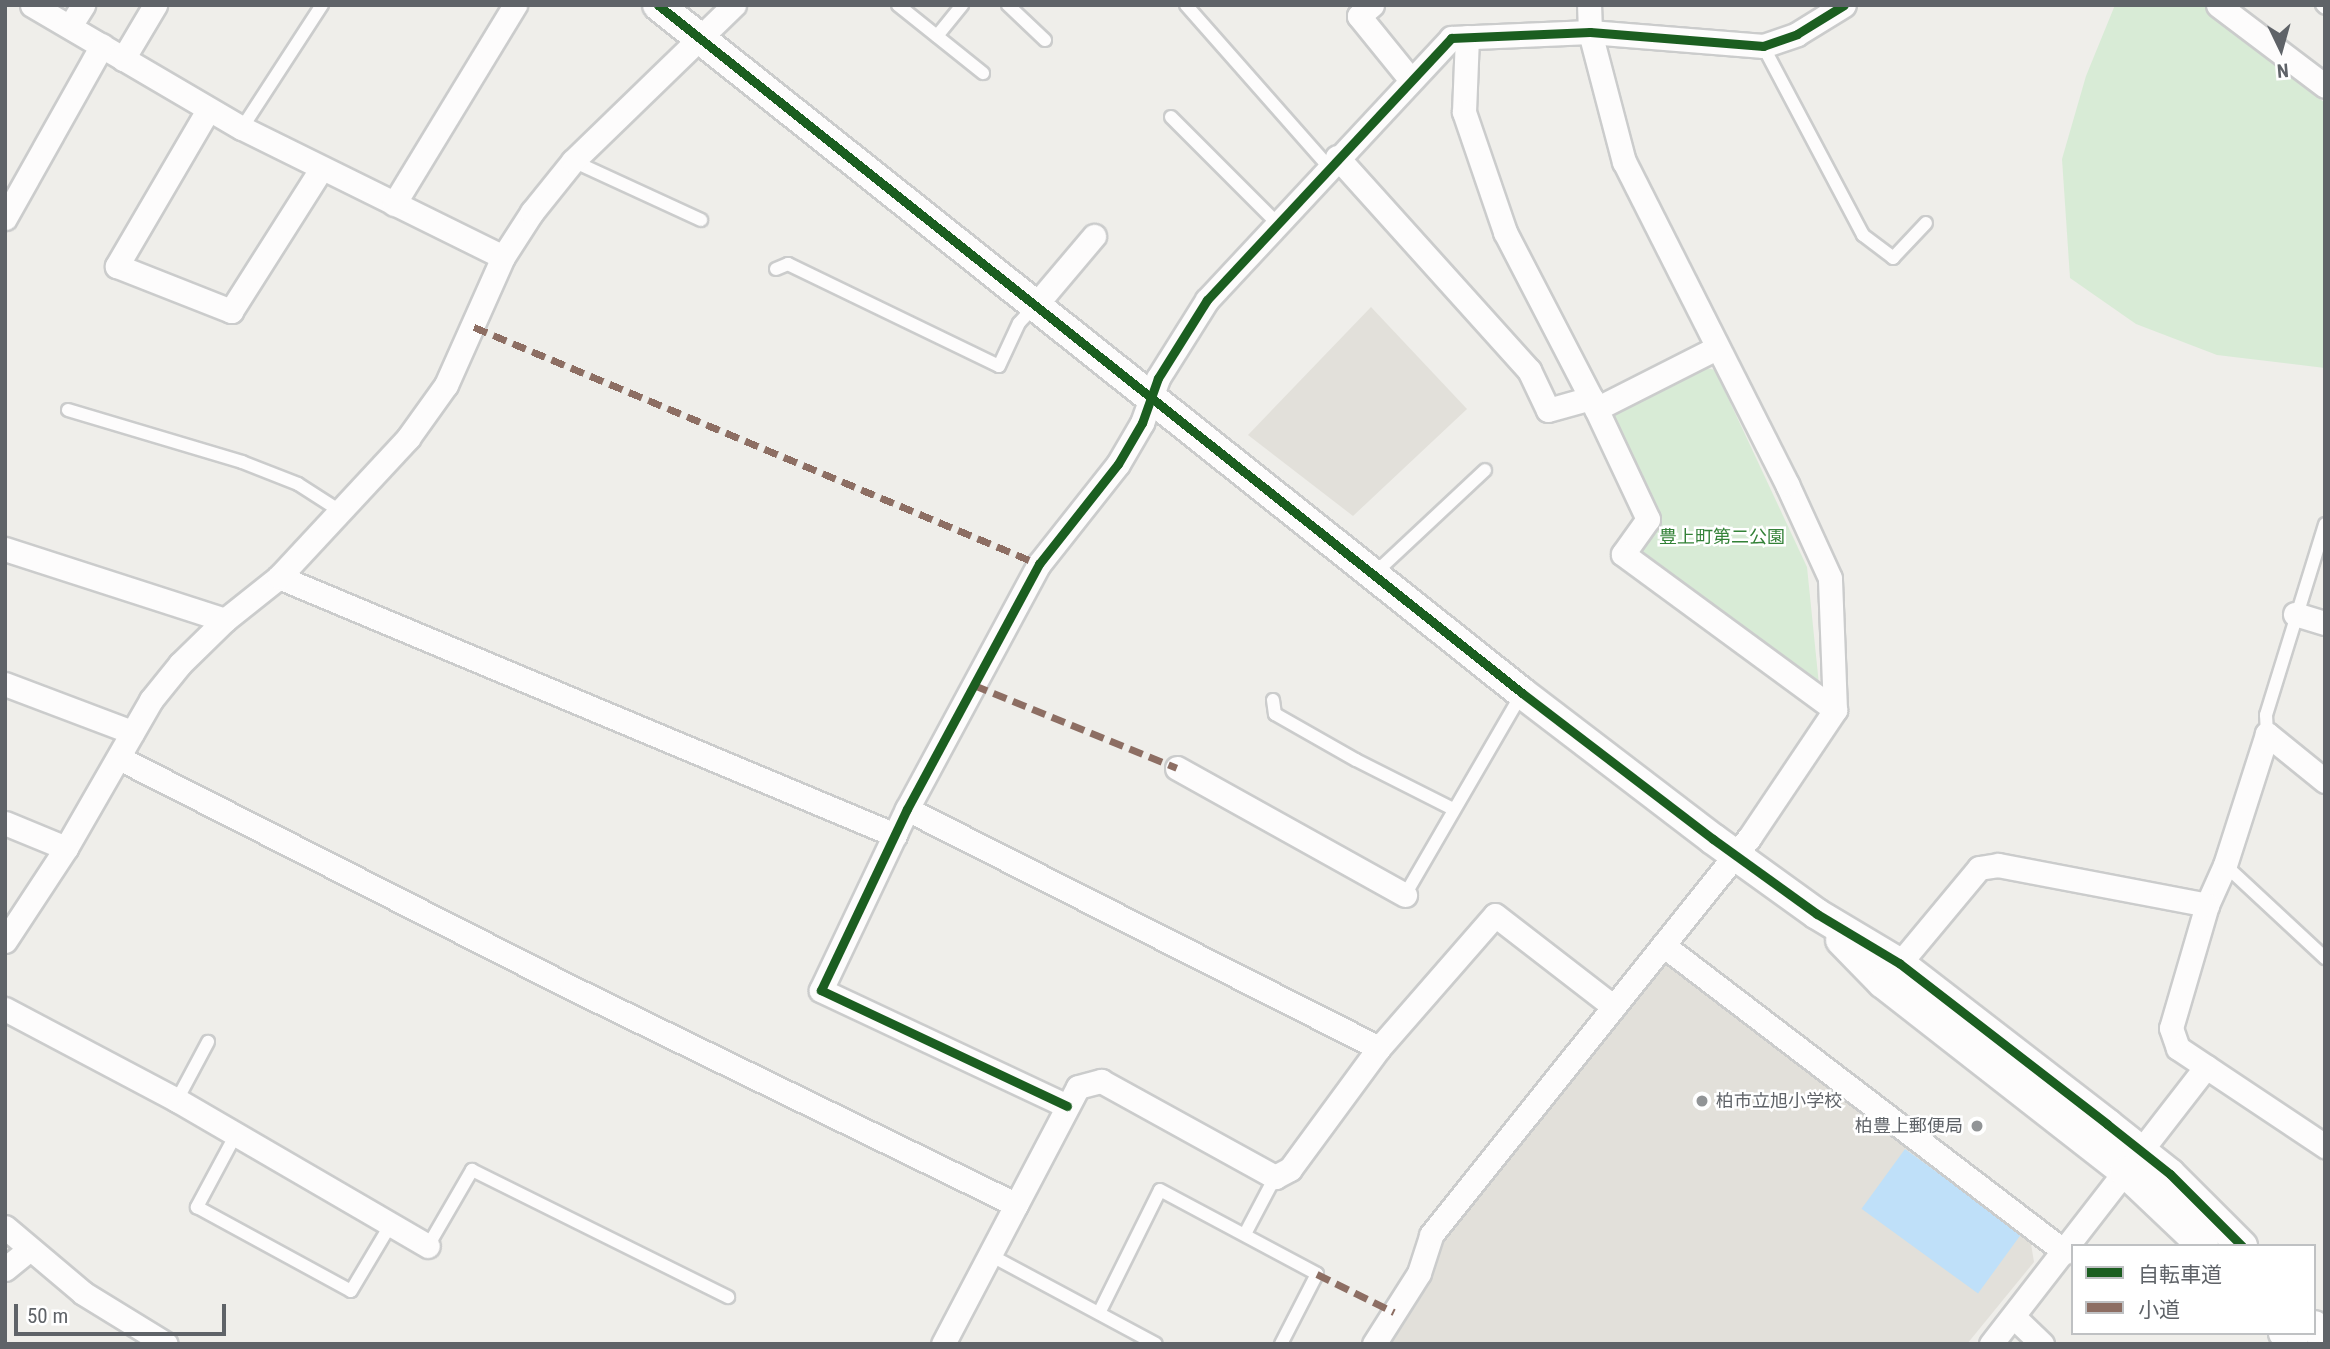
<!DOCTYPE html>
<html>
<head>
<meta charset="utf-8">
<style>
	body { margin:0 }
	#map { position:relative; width:2330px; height:1349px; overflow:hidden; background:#efeeea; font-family:"Roboto Condensed","Noto Sans JP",sans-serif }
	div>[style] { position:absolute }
	.education>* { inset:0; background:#e2e0da }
	.green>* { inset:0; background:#d8ebd6 }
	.water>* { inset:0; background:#bfe0f9; transform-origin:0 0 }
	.roads { filter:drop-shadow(2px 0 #cbcccc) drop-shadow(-2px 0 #cbcccc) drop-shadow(0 2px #cbcccc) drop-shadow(0 -2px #cbcccc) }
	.service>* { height:12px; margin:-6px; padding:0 6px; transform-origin:6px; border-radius:6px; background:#fdfcfc }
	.minor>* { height:23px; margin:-11.5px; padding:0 11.5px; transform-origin:11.5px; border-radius:11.5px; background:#fdfcfc }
	.tertiary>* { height:30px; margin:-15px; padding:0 15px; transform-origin:15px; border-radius:15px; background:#fdfcfc }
	.quiet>* { height:7px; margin-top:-3.5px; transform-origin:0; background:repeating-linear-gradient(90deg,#8d6e63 0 14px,transparent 0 21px) }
	.cycleway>* { height:9px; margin:-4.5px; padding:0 4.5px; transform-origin:4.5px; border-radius:4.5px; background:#1b5e20 }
	.dots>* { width:19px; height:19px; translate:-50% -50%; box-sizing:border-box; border:4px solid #fff; border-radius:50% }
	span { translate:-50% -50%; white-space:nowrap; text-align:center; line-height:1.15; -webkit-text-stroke:5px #fff; paint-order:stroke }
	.park-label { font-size:18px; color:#348238 }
	.poi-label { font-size:18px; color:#5f6368 }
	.left { translate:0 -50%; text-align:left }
	.right { translate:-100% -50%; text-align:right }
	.frame { position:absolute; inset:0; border:7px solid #5f6368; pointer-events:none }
	.legend { position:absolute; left:2071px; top:1244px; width:245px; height:91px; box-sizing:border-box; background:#fff; border:2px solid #bfc1c3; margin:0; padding:9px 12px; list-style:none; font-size:21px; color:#5f6368 }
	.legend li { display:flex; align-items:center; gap:14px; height:35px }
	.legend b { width:35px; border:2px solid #bfc1c3 }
	.north { position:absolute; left:2246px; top:14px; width:70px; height:70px; -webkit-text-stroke:5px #fff; paint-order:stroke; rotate:175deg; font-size:19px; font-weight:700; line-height:28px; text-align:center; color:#5f6368 }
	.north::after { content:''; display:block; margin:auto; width:24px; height:32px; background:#5f6368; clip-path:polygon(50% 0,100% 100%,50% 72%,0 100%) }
	.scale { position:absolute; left:14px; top:1304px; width:212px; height:32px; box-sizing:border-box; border:4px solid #5f6368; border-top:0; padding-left:9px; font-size:21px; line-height:24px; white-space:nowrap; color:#5f6368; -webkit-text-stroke:5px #fff; paint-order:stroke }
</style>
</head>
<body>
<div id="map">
	<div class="education">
		<div style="clip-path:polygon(1371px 307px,1467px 409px,1353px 516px,1248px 435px)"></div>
		<div style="clip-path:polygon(1673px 963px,2030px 1238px,2034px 1262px,1967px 1344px,1390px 1344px,1444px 1238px,1657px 965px)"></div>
	</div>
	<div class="green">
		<div style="clip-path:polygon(2115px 5px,2204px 5px,2325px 103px,2325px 368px,2217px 355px,2136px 324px,2070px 278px,2062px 159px,2086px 76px)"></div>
		<div style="clip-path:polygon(1702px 367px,1715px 370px,1807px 567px,1819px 685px,1643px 556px,1612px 418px,1618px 407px)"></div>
	</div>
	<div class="water">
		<div style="left:1905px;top:1149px;width:144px;height:74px;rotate:36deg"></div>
	</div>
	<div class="roads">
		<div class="service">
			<div style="left:898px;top:5px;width:109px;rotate:38.7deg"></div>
			<div style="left:1008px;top:5px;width:51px;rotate:43.4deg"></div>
			<div style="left:1186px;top:5px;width:216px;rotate:48.6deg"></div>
			<div style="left:2322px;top:5px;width:4px;rotate:45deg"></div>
			<div style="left:937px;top:36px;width:40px;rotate:-51deg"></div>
			<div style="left:1763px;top:46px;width:214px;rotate:62.1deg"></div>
			<div style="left:1863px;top:235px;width:38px;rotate:37deg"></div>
			<div style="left:1893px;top:258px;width:48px;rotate:-46.7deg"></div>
			<div style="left:1171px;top:117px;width:153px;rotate:45deg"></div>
			<div style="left:242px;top:128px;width:147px;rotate:-57deg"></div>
			<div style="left:573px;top:161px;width:141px;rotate:24.7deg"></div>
			<div style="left:776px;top:269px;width:13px;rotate:-23deg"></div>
			<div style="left:788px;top:264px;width:234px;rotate:25.8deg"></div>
			<div style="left:999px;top:366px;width:47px;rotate:-65.1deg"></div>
			<div style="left:1019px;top:323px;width:22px;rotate:-47deg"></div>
			<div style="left:68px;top:410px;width:182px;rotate:16.6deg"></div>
			<div style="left:242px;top:462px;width:60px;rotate:21.4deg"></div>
			<div style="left:298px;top:484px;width:50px;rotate:32.7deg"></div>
			<div style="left:1374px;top:574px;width:152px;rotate:-43.1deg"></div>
			<div style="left:1273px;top:700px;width:14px;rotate:82deg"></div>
			<div style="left:1275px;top:714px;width:93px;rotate:29.6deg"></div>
			<div style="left:1356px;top:760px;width:109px;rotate:26.8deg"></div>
			<div style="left:2267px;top:734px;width:19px;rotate:-93deg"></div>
			<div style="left:2266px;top:715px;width:200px;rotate:-72.8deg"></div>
			<div style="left:2225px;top:865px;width:137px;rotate:42.9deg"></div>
			<div style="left:1405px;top:895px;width:233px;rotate:-59.9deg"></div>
			<div style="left:177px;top:1100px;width:66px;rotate:-61.9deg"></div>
			<div style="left:235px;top:1136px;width:81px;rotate:118.2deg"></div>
			<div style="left:197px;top:1207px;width:175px;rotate:28.6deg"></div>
			<div style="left:351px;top:1291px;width:78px;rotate:-59.2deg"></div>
			<div style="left:1245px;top:1234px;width:64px;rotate:-62.2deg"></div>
			<div style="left:428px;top:1246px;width:88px;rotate:-59.9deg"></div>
			<div style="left:472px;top:1170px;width:286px;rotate:26.4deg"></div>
			<div style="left:990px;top:1255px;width:188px;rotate:28.2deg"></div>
			<div style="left:1099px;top:1313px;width:137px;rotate:-63.6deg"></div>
			<div style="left:1160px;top:1190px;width:178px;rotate:28.1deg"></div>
			<div style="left:1317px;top:1274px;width:79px;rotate:117.2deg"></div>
		</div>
		<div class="minor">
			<div style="left:32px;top:5px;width:243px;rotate:30.4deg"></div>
			<div style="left:242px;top:128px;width:291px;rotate:26.3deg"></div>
			<div style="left:1372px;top:5px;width:17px;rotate:140deg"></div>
			<div style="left:1359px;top:16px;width:82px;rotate:50.9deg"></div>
			<div style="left:2218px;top:5px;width:134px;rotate:37.1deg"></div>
			<div style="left:70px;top:26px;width:25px;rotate:-58deg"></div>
			<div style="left:1467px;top:37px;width:75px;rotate:92.3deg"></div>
			<div style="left:1464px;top:112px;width:127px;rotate:71.1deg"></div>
			<div style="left:1505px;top:232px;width:187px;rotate:62.6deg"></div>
			<div style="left:1591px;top:398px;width:134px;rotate:64.8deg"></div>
			<div style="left:1648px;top:519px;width:43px;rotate:125.5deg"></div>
			<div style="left:1623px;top:554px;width:263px;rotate:36.3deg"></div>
			<div style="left:123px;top:59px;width:63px;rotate:-59.3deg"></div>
			<div style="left:208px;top:110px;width:181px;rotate:120.3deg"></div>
			<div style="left:117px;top:266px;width:123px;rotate:21.5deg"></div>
			<div style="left:231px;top:311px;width:168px;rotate:-57.6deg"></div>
			<div style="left:1337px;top:157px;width:287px;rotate:48deg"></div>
			<div style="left:1529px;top:370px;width:44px;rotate:64.6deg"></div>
			<div style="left:1548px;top:410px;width:45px;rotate:-15.6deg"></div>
			<div style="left:394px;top:204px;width:233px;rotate:-58.7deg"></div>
			<div style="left:5px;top:218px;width:198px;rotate:-60.7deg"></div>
			<div style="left:1034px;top:307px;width:93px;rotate:-49.8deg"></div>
			<div style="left:1596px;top:409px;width:135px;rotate:-26.9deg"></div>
			<div style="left:5px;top:549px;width:231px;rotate:17.9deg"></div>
			<div style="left:279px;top:577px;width:668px;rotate:22.73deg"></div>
			<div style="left:2295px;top:614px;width:31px;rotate:17deg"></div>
			<div style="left:5px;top:684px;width:136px;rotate:20.7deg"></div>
			<div style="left:119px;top:758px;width:508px;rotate:26.92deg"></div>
			<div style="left:572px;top:988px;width:494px;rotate:26deg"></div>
			<div style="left:1177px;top:768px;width:261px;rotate:29.1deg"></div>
			<div style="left:2325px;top:781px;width:75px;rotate:-141deg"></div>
			<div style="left:2267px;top:734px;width:138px;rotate:107.8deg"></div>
			<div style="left:2225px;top:865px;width:44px;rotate:114.2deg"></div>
			<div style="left:2207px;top:905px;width:128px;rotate:106.3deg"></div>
			<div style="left:2171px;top:1028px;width:21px;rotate:71deg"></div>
			<div style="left:2178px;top:1048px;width:177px;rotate:33.7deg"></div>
			<div style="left:907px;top:809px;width:529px;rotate:26.86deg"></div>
			<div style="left:5px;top:823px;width:66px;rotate:22.3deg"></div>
			<div style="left:5px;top:941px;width:111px;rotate:-56.7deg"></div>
			<div style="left:66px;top:848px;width:171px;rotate:-60.1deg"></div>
			<div style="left:151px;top:700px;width:46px;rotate:-51.1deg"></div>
			<div style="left:180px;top:664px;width:63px;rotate:-44.4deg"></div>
			<div style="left:225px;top:620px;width:69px;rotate:-38.5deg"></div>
			<div style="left:279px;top:577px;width:190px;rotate:-47.1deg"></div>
			<div style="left:408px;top:438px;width:65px;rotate:-54.4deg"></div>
			<div style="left:446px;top:385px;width:140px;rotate:-66deg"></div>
			<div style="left:503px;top:257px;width:54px;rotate:-57.2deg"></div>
			<div style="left:532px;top:212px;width:65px;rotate:-51.2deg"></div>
			<div style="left:573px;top:161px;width:224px;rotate:-44.1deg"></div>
			<div style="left:1663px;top:945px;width:506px;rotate:37.37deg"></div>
			<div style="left:1890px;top:975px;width:139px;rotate:-50.2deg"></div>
			<div style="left:1979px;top:868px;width:19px;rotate:-9deg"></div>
			<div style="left:1998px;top:865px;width:213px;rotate:10.8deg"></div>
			<div style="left:5px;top:1009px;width:195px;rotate:27.9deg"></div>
			<div style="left:177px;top:1100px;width:290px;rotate:30.2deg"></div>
			<div style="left:1067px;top:1106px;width:272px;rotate:-154.8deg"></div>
			<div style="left:821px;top:990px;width:200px;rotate:-64.6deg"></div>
			<div style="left:907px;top:809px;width:278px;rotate:-61.7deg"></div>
			<div style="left:1039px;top:564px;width:127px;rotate:-51.7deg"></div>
			<div style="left:1118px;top:464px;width:48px;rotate:-59.7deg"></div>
			<div style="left:1142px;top:423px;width:48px;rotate:-70.4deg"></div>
			<div style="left:1158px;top:378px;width:92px;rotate:-57.9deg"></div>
			<div style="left:1207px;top:300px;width:358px;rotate:-47deg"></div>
			<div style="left:1451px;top:38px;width:139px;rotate:-2.5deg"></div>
			<div style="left:1590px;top:32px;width:174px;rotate:4.6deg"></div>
			<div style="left:1763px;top:46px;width:36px;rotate:-19deg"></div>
			<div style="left:1797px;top:34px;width:55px;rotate:-31.7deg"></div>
			<div style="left:5px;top:1227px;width:102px;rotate:40.2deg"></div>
			<div style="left:83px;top:1293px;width:97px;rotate:31.6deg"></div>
			<div style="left:5px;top:1269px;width:32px;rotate:-39deg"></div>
			<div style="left:2014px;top:1317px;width:39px;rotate:44deg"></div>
			<div style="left:943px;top:1344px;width:290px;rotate:-62.3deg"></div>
			<div style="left:1078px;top:1087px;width:24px;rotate:-15deg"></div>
			<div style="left:1101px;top:1081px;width:199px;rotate:28.9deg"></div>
			<div style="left:1275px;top:1177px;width:17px;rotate:-28deg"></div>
			<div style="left:1290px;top:1169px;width:150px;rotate:-53.7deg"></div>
			<div style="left:1379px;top:1048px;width:176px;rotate:-48.9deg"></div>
			<div style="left:1495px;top:915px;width:150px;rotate:37.7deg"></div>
			<div style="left:1374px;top:1344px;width:84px;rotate:-57.6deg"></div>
			<div style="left:1419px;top:1273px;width:40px;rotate:-72deg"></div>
			<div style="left:1431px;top:1235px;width:509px;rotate:-51.31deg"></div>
			<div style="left:1749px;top:838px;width:154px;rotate:-56.1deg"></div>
			<div style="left:1835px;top:710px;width:132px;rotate:-92.2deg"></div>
			<div style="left:1830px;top:578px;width:103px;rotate:-114.6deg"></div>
			<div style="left:1787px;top:484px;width:361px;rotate:-116.8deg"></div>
			<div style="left:1624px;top:162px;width:134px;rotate:-104.7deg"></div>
			<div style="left:1590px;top:32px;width:27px;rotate:-92deg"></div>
			<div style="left:1991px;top:1344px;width:351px;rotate:-52.2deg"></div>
		</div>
		<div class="tertiary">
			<div style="left:658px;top:5px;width:1104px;rotate:38.53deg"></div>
			<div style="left:1522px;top:693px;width:240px;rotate:37.4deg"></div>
			<div style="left:1713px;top:839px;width:128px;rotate:35.8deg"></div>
			<div style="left:1817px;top:914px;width:96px;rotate:30.9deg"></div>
			<div style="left:1899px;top:963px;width:263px;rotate:37.7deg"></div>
			<div style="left:2107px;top:1124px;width:80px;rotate:38.4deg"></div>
			<div style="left:2170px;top:1174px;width:102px;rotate:45deg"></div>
			<div style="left:1841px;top:940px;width:60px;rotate:45.7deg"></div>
			<div style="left:1883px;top:983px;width:307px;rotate:38deg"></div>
			<div style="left:2125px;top:1172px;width:108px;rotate:43.5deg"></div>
			<div style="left:2314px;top:1326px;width:16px;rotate:47deg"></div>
			<div style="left:2284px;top:1333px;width:14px;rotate:51deg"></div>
		</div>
	</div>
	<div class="quiet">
		<div style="left:474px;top:327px;width:613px;rotate:22.76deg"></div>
		<div style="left:974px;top:685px;width:219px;rotate:22.2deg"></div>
		<div style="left:1317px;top:1274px;width:86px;rotate:26.3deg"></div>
	</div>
	<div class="cycleway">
		<div style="left:658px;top:5px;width:1104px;rotate:38.53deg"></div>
		<div style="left:1522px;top:693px;width:240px;rotate:37.4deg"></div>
		<div style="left:1713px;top:839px;width:128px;rotate:35.8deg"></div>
		<div style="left:1817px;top:914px;width:96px;rotate:30.9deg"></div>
		<div style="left:1899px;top:963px;width:263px;rotate:37.7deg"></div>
		<div style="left:2107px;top:1124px;width:80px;rotate:38.4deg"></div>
		<div style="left:2170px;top:1174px;width:102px;rotate:45deg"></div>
		<div style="left:1067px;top:1106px;width:272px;rotate:-154.8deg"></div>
		<div style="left:821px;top:990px;width:200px;rotate:-64.6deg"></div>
		<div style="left:907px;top:809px;width:278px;rotate:-61.7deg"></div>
		<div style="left:1039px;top:564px;width:127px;rotate:-51.7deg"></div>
		<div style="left:1118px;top:464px;width:48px;rotate:-59.7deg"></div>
		<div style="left:1142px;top:423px;width:48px;rotate:-70.4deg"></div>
		<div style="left:1158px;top:378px;width:92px;rotate:-57.9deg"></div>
		<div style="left:1207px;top:300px;width:358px;rotate:-47deg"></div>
		<div style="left:1451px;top:38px;width:139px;rotate:-2.5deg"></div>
		<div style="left:1590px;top:32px;width:174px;rotate:4.6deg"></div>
		<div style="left:1763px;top:46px;width:36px;rotate:-19deg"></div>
		<div style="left:1797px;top:34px;width:55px;rotate:-31.7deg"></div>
	</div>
	<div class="dots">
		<div style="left:1702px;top:1101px;background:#919496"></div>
		<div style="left:1977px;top:1126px;background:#919496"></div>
	</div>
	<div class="park-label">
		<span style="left:1722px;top:537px">豊上町第二公園</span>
	</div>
	<div class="poi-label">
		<span class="left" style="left:1716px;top:1101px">柏市立旭小学校</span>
		<span class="right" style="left:1963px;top:1126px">柏豊上郵便局</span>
	</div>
	<div class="frame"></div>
	<ul class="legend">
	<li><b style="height:9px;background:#1b5e20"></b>自転車道</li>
	<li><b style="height:9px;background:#8d6e63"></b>小道</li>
	</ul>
	<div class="north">N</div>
	<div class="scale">50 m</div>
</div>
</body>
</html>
